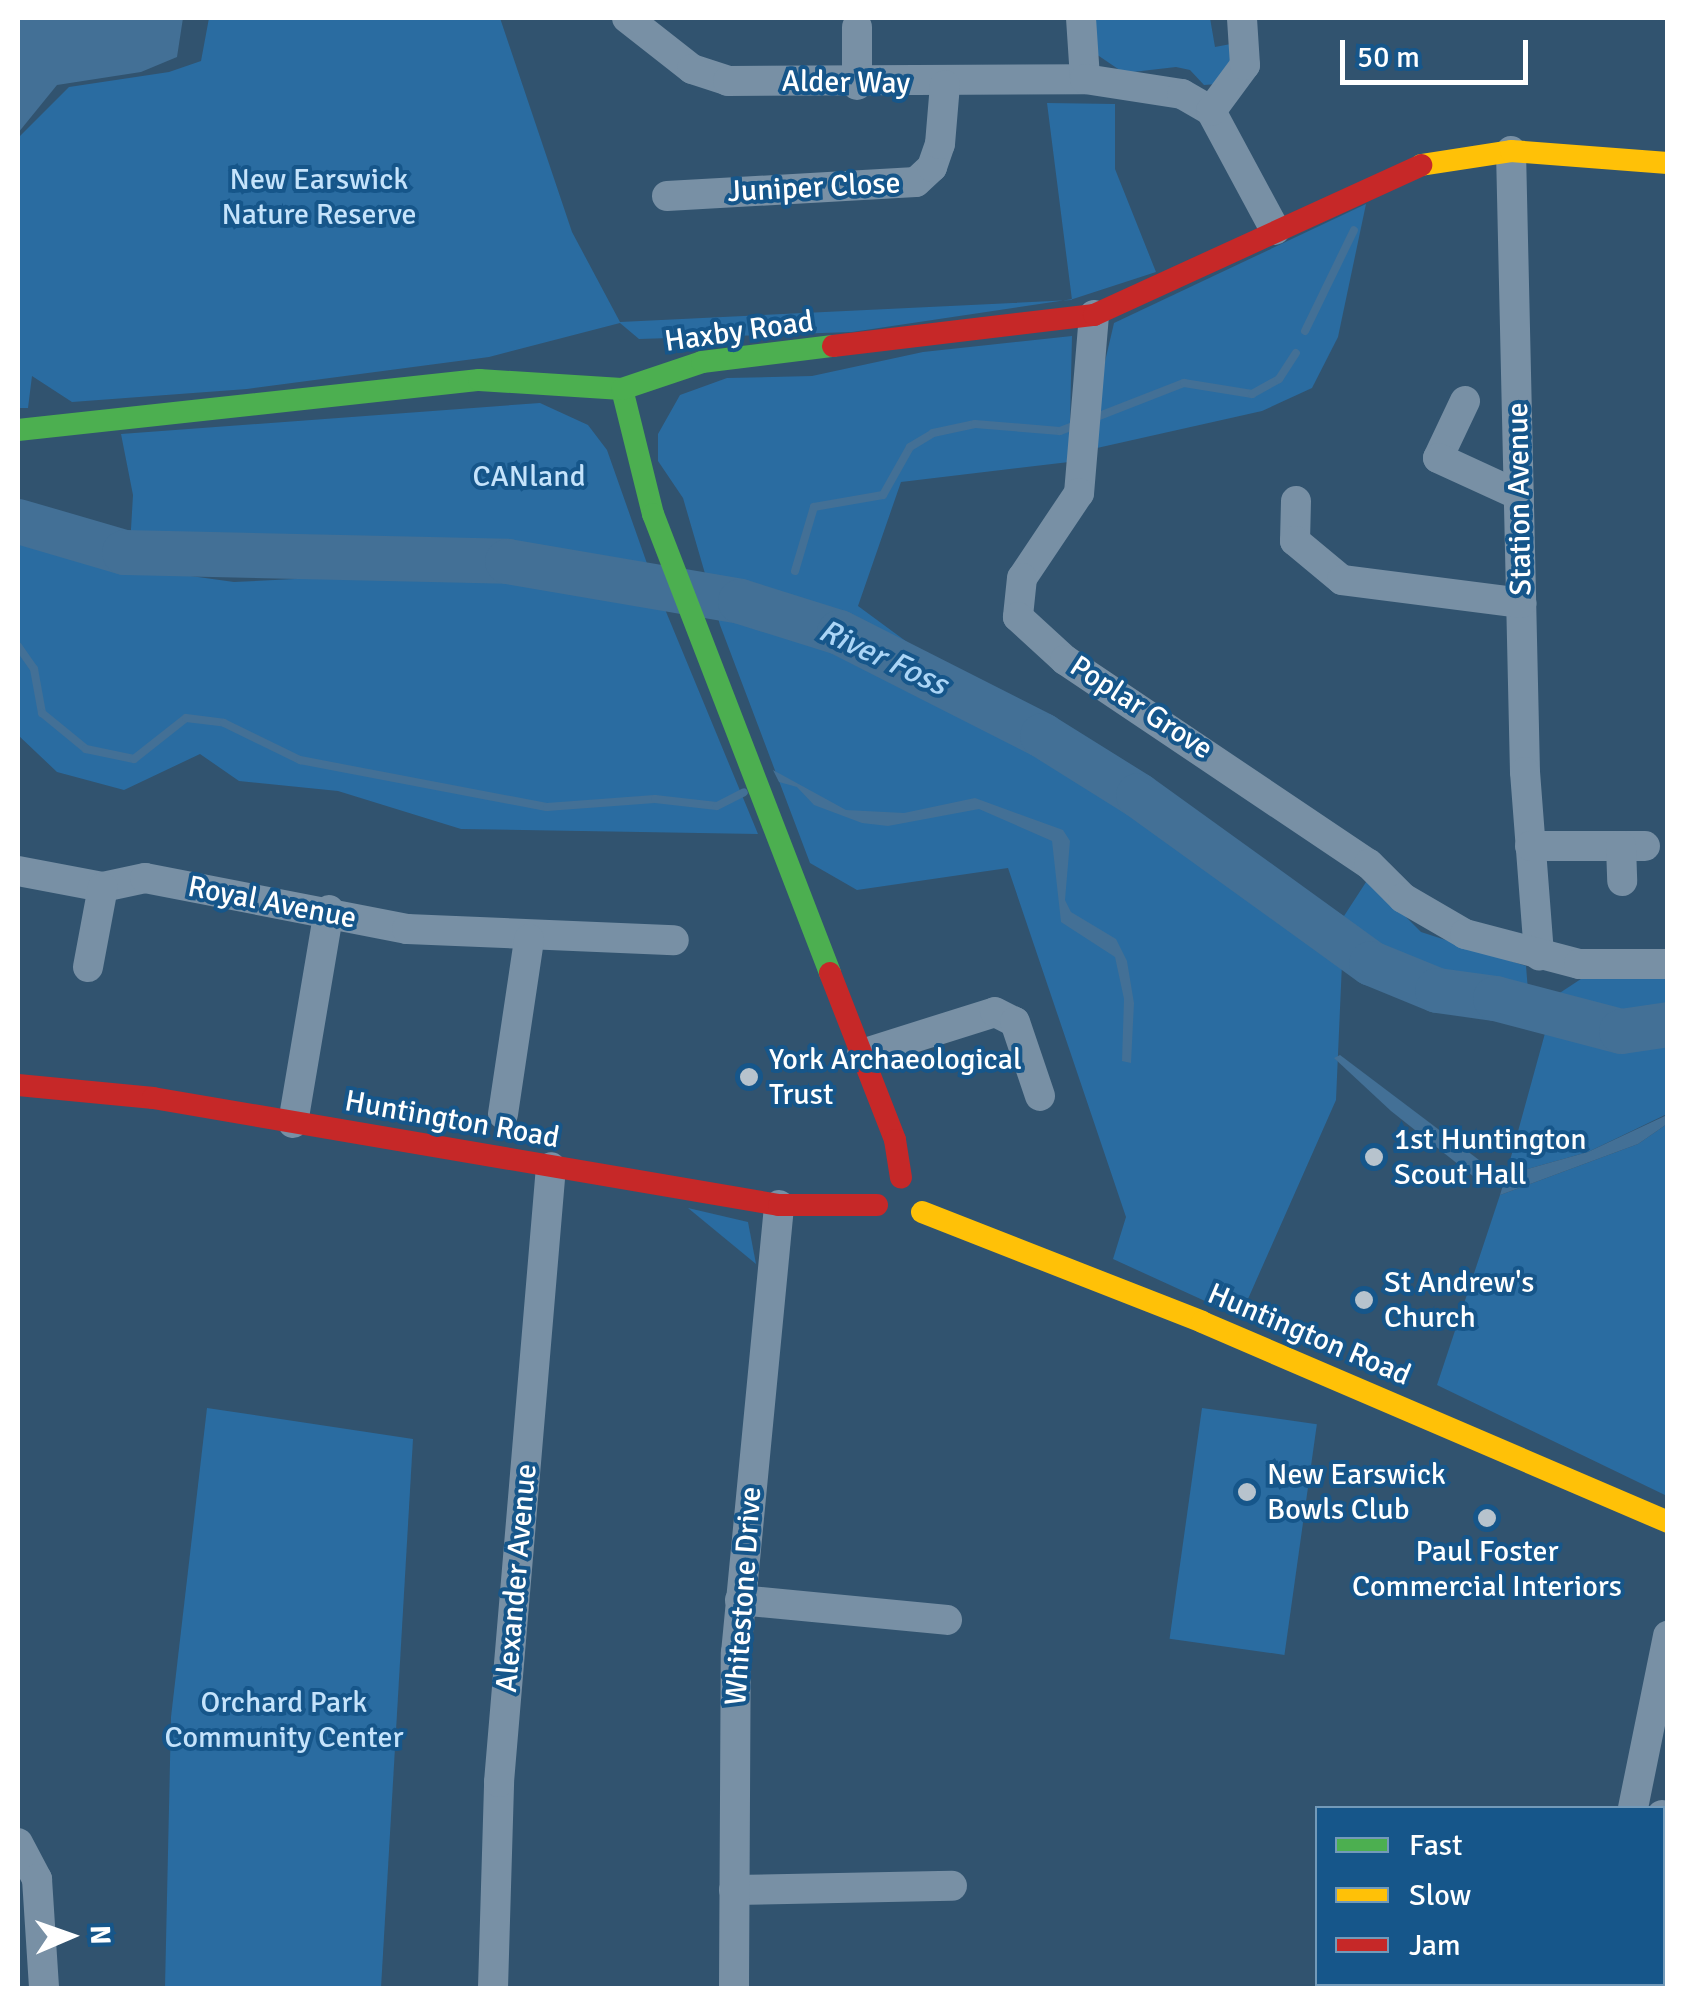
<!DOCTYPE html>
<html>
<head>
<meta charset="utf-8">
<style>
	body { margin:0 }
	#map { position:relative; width:1685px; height:2006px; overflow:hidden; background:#31536f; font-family:Signika,sans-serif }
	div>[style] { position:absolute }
	.green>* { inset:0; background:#2a6ca1; transform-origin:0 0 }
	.water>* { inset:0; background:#437096 }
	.stream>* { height:8px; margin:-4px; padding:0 4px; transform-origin:4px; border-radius:4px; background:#437096 }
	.river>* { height:45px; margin:-22.5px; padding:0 22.5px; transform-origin:22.5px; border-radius:22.5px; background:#437096 }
	.street>* { height:30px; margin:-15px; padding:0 15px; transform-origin:15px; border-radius:15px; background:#7890a5 }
	.fast>* { height:22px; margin:-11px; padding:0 11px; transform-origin:11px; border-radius:11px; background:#4caf50 }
	.slow>* { height:22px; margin:-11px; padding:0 11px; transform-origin:11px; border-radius:11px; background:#ffc107 }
	.jam>* { height:22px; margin:-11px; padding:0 11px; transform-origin:11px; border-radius:11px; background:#c62828 }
	.dots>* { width:28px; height:28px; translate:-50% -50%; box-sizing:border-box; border:5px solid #16568a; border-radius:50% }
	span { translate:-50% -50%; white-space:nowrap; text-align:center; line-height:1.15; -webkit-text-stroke:8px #16568a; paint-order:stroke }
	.street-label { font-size:30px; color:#fff }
	.park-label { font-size:30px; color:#c5e3fb }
	.poi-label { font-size:30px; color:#fff }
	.left { translate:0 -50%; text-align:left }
	.water-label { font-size:32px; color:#abd5f6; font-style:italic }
	.frame { position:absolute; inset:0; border:20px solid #fff; pointer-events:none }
	.legend { position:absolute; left:1315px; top:1806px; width:350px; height:180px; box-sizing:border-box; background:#16568a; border:2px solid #739ab9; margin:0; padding:12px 18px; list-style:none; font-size:30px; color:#fff }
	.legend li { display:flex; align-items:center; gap:20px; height:50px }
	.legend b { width:50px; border:2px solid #739ab9 }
	.north { position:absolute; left:20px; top:1886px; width:100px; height:100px; -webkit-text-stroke:8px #16568a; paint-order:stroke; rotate:88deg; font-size:28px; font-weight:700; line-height:40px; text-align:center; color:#fff }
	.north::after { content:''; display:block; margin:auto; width:35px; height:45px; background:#fff; clip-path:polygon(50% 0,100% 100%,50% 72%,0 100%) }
	.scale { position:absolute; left:1340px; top:40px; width:188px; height:45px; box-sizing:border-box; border:5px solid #fff; border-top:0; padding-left:12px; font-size:30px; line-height:35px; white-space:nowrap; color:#fff; -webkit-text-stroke:8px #16568a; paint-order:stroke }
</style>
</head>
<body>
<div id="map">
	<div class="green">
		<div style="clip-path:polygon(209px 18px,500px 18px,572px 232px,620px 322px,1072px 300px,1047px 103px,1115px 104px,1115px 169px,1156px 272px,1073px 299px,852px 332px,639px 339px,620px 323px,489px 357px,247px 389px,72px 402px,32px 376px,28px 408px,18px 408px,18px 138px,69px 87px,169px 72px,201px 61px)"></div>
		<div style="clip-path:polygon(1089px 18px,1210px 18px,1215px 47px,1236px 43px,1238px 64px,1217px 84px,1204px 85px,1190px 70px,1176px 67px,1124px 73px,1096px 54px)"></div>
		<div style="clip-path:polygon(1366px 204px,1338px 337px,1312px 388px,1262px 411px,1097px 448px,1099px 387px,1114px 323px)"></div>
		<div style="clip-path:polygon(1072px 336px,1069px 462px,901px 482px,858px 606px,960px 681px,1344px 916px,1368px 879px,1421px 932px,1526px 966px,1529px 1003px,1500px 987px,1440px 979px,1366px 938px,1344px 918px,1336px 1100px,1240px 1317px,1113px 1259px,1126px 1217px,1008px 868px,857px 890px,810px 863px,720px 625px,683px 498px,658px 461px,658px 434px,680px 395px,727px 378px,812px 376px,923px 352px)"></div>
		<div style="clip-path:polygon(540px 403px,588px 425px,607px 450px,656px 589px,622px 565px,524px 551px,130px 546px,133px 495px,121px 434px)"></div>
		<div style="clip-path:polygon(18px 533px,126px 567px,234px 582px,456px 571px,662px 602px,758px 834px,461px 829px,338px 791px,239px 781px,200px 754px,124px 790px,57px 772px,18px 735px)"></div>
		<div style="clip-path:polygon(1584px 977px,1667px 977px,1667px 1017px,1623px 1019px,1550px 1009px,1552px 998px)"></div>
		<div style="clip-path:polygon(1547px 1026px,1575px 1035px,1667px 1039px,1667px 1114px,1588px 1152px,1506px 1175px)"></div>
		<div style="clip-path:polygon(1667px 1124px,1667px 1496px,1437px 1385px,1500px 1195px,1638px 1144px)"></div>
		<div style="clip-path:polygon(688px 1208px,748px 1222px,756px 1264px)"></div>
		<div style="clip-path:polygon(207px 1408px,413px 1439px,381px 1988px,165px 1988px,171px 1717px)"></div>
		<div style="left:1202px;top:1408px;width:116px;height:233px;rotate:8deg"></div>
	</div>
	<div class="water">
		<div style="clip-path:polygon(18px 18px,183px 18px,177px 57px,141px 72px,57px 85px,18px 133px)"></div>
		<div style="clip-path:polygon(773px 770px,846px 810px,904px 813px,975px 798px,1063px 830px,1070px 841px,1065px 900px,1071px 912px,1116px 939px,1127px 961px,1134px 1003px,1131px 1063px,1122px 1061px,1124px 999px,1115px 957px,1061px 922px,1052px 841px,979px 809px,888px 826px,862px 823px,814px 805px,797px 787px,779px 782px)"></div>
		<div style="clip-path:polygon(1550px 1009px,1623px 1019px,1667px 1017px,1667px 1039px,1575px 1035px,1547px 1026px)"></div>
		<div style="clip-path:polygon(1340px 1055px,1483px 1163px,1478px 1180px,1391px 1111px,1334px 1058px)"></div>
		<div style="clip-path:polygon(1667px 1115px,1667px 1124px,1638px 1144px,1500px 1195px,1506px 1175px,1588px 1152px)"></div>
	</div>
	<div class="stream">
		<div style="left:1305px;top:331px;width:112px;rotate:-64.1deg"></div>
		<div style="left:1094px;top:418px;width:97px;rotate:-21.3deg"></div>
		<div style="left:1184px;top:383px;width:69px;rotate:9.2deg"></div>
		<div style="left:1252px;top:394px;width:31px;rotate:-29deg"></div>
		<div style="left:1279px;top:379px;width:31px;rotate:-57deg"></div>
		<div style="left:795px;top:571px;width:67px;rotate:-73.5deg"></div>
		<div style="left:814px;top:507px;width:70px;rotate:-9.9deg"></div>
		<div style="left:883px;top:495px;width:55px;rotate:-60.6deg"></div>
		<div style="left:910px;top:447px;width:27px;rotate:-31deg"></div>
		<div style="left:933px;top:433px;width:43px;rotate:-12.1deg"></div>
		<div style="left:975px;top:424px;width:85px;rotate:4.7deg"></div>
		<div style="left:1060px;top:431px;width:17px;rotate:-21deg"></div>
		<div style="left:18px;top:646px;width:28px;rotate:55deg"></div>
		<div style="left:34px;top:669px;width:45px;rotate:79.7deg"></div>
		<div style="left:42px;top:713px;width:57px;rotate:39.3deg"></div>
		<div style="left:86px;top:749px;width:49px;rotate:11.8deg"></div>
		<div style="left:134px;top:759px;width:66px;rotate:-38.3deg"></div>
		<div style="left:186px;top:718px;width:38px;rotate:7deg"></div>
		<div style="left:224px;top:723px;width:85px;rotate:26deg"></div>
		<div style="left:300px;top:760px;width:251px;rotate:10.8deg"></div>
		<div style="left:547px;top:807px;width:108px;rotate:-4.2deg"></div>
		<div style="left:655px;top:799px;width:62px;rotate:6.4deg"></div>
		<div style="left:717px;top:806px;width:30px;rotate:-27deg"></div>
	</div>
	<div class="river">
		<div style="left:18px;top:521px;width:110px;rotate:16.3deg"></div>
		<div style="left:124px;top:552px;width:383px;rotate:1.3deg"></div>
		<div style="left:507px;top:561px;width:236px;rotate:9.7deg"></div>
		<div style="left:740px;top:601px;width:104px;rotate:17.4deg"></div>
		<div style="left:839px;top:632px;width:228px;rotate:26.9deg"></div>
		<div style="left:1042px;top:735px;width:113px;rotate:32deg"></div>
		<div style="left:1138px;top:795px;width:287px;rotate:35.8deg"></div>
		<div style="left:1371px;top:963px;width:71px;rotate:22.2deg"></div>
		<div style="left:1437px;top:990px;width:59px;rotate:7.9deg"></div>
		<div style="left:1495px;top:998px;width:130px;rotate:14.7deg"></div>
		<div style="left:1621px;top:1031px;width:48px;rotate:-8.5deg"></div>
	</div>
	<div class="street">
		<div style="left:627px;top:18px;width:83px;rotate:38.1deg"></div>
		<div style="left:692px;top:69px;width:38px;rotate:18deg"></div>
		<div style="left:728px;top:81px;width:357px;rotate:-0.3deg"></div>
		<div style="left:1081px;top:18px;width:61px;rotate:86.2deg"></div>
		<div style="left:1085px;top:79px;width:98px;rotate:8.8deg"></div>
		<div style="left:1182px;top:94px;width:34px;rotate:30deg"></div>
		<div style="left:1211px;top:111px;width:135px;rotate:61.7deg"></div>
		<div style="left:857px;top:85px;width:58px;rotate:-90deg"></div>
		<div style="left:1211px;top:111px;width:57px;rotate:-53.5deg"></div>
		<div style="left:1245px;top:65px;width:47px;rotate:-93.7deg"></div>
		<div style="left:1511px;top:151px;width:621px;rotate:88.71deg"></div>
		<div style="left:1525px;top:772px;width:184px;rotate:85.6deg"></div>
		<div style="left:667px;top:196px;width:249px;rotate:-3.2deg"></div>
		<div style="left:916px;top:182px;width:22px;rotate:-43deg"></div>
		<div style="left:932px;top:167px;width:24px;rotate:-71deg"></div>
		<div style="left:940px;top:144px;width:59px;rotate:-85.2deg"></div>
		<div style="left:1094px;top:315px;width:179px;rotate:94.8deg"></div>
		<div style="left:1079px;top:493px;width:102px;rotate:123.8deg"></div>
		<div style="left:1022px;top:578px;width:39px;rotate:96deg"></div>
		<div style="left:1018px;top:617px;width:64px;rotate:42.5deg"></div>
		<div style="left:1065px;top:660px;width:366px;rotate:33.9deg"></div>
		<div style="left:1369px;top:864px;width:48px;rotate:45deg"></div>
		<div style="left:1403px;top:898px;width:72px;rotate:30.1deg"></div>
		<div style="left:1465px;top:934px;width:118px;rotate:14.7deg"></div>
		<div style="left:1579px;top:964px;width:89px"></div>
		<div style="left:1465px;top:401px;width:63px;rotate:115.3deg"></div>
		<div style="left:1438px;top:458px;width:89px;rotate:24.6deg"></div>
		<div style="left:1296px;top:501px;width:40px;rotate:91.4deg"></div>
		<div style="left:1295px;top:541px;width:61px;rotate:39.7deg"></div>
		<div style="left:1342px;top:580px;width:181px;rotate:7.3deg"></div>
		<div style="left:1530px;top:846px;width:115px"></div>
		<div style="left:1621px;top:846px;width:35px;rotate:88deg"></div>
		<div style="left:18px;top:871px;width:86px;rotate:10.7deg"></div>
		<div style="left:103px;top:887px;width:43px;rotate:-12.1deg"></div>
		<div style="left:145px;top:878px;width:267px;rotate:11deg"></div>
		<div style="left:407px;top:929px;width:267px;rotate:2.4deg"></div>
		<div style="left:88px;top:967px;width:81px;rotate:-79.4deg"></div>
		<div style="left:862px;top:1054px;width:139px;rotate:-17.5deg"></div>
		<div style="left:995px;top:1012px;width:22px;rotate:27deg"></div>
		<div style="left:1015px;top:1022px;width:78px;rotate:71.3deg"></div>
		<div style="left:503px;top:1114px;width:177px;rotate:-81.5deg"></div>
		<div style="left:293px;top:1123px;width:216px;rotate:-80.4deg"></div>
		<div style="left:740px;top:1600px;width:208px;rotate:5.5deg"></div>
		<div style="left:1633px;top:1808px;width:176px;rotate:-78.5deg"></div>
		<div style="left:1662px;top:1815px;width:6px;rotate:18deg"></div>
		<div style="left:18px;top:1843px;width:41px;rotate:62.2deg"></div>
		<div style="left:37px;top:1879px;width:109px;rotate:86.3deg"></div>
		<div style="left:734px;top:1890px;width:218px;rotate:-1.1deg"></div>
		<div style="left:493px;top:1988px;width:206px;rotate:-88.3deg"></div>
		<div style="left:499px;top:1782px;width:617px;rotate:-85.17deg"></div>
		<div style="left:734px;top:1988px;width:335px;rotate:-89.7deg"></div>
		<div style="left:736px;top:1653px;width:450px;rotate:-84.5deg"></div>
		<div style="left:1430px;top:1988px;width:5px;rotate:-53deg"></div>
		<div style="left:1588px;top:1988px;width:4px;rotate:-63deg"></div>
	</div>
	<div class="fast">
		<div style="left:622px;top:389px;width:129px;rotate:76.1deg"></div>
		<div style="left:653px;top:514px;width:492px;rotate:68.9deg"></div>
		<div style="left:18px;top:430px;width:464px;rotate:-6.2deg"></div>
		<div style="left:479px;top:380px;width:143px;rotate:3.6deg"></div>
		<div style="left:622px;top:389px;width:84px;rotate:-18.6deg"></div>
		<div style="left:702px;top:362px;width:132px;rotate:-7deg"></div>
	</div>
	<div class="slow">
		<div style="left:1421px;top:165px;width:91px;rotate:-8.8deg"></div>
		<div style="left:1511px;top:151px;width:157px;rotate:4.4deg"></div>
		<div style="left:922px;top:1212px;width:301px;rotate:21.4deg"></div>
		<div style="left:1202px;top:1322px;width:507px;rotate:23.23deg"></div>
	</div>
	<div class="jam">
		<div style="left:833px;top:346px;width:263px;rotate:-6.8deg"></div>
		<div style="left:1094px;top:315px;width:360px;rotate:-24.6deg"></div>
		<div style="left:830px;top:973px;width:179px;rotate:68.7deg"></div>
		<div style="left:895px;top:1140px;width:38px;rotate:81deg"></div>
		<div style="left:18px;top:1085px;width:136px;rotate:5.5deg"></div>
		<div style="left:153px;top:1098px;width:635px;rotate:9.7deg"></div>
		<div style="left:779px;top:1205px;width:98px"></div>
	</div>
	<div class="dots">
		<div style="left:749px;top:1077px;background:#b7c3cd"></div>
		<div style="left:1374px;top:1157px;background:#b7c3cd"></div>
		<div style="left:1364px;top:1300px;background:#b7c3cd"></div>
		<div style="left:1247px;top:1492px;background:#b7c3cd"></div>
		<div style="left:1487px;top:1518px;background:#b7c3cd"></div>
	</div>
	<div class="street-label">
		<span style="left:846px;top:83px;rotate:1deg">Alder Way</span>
		<span style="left:814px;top:188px;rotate:-3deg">Juniper Close</span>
		<span style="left:739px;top:332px;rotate:-8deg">Haxby Road</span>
		<span style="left:1520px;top:499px;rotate:-91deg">Station Avenue</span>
		<span style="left:1141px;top:708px;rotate:33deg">Poplar Grove</span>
		<span style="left:272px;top:903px;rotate:11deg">Royal Avenue</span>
		<span style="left:452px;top:1120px;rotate:10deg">Huntington Road</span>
		<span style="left:1309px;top:1335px;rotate:23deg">Huntington Road</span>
		<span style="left:517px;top:1578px;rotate:-85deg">Alexander Avenue</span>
		<span style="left:744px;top:1596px;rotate:-86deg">Whitestone Drive</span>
	</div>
	<div class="park-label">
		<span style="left:319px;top:197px">New Earswick<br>Nature Reserve</span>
		<span style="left:529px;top:477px">CANland</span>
		<span style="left:284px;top:1720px">Orchard Park<br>Community Center</span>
	</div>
	<div class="poi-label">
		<span class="left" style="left:769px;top:1077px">York Archaeological<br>Trust</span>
		<span class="left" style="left:1394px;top:1157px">1st Huntington<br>Scout Hall</span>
		<span class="left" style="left:1384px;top:1300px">St Andrew's<br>Church</span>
		<span class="left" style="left:1267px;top:1492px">New Earswick<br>Bowls Club</span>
		<span style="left:1487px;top:1569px">Paul Foster<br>Commercial Interiors</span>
	</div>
	<div class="water-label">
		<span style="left:883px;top:658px;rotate:25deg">River Foss</span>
	</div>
	<div class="frame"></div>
	<ul class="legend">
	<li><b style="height:12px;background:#4caf50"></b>Fast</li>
	<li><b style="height:12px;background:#ffc107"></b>Slow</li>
	<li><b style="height:12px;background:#c62828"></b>Jam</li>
	</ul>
	<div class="north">N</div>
	<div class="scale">50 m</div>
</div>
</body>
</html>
